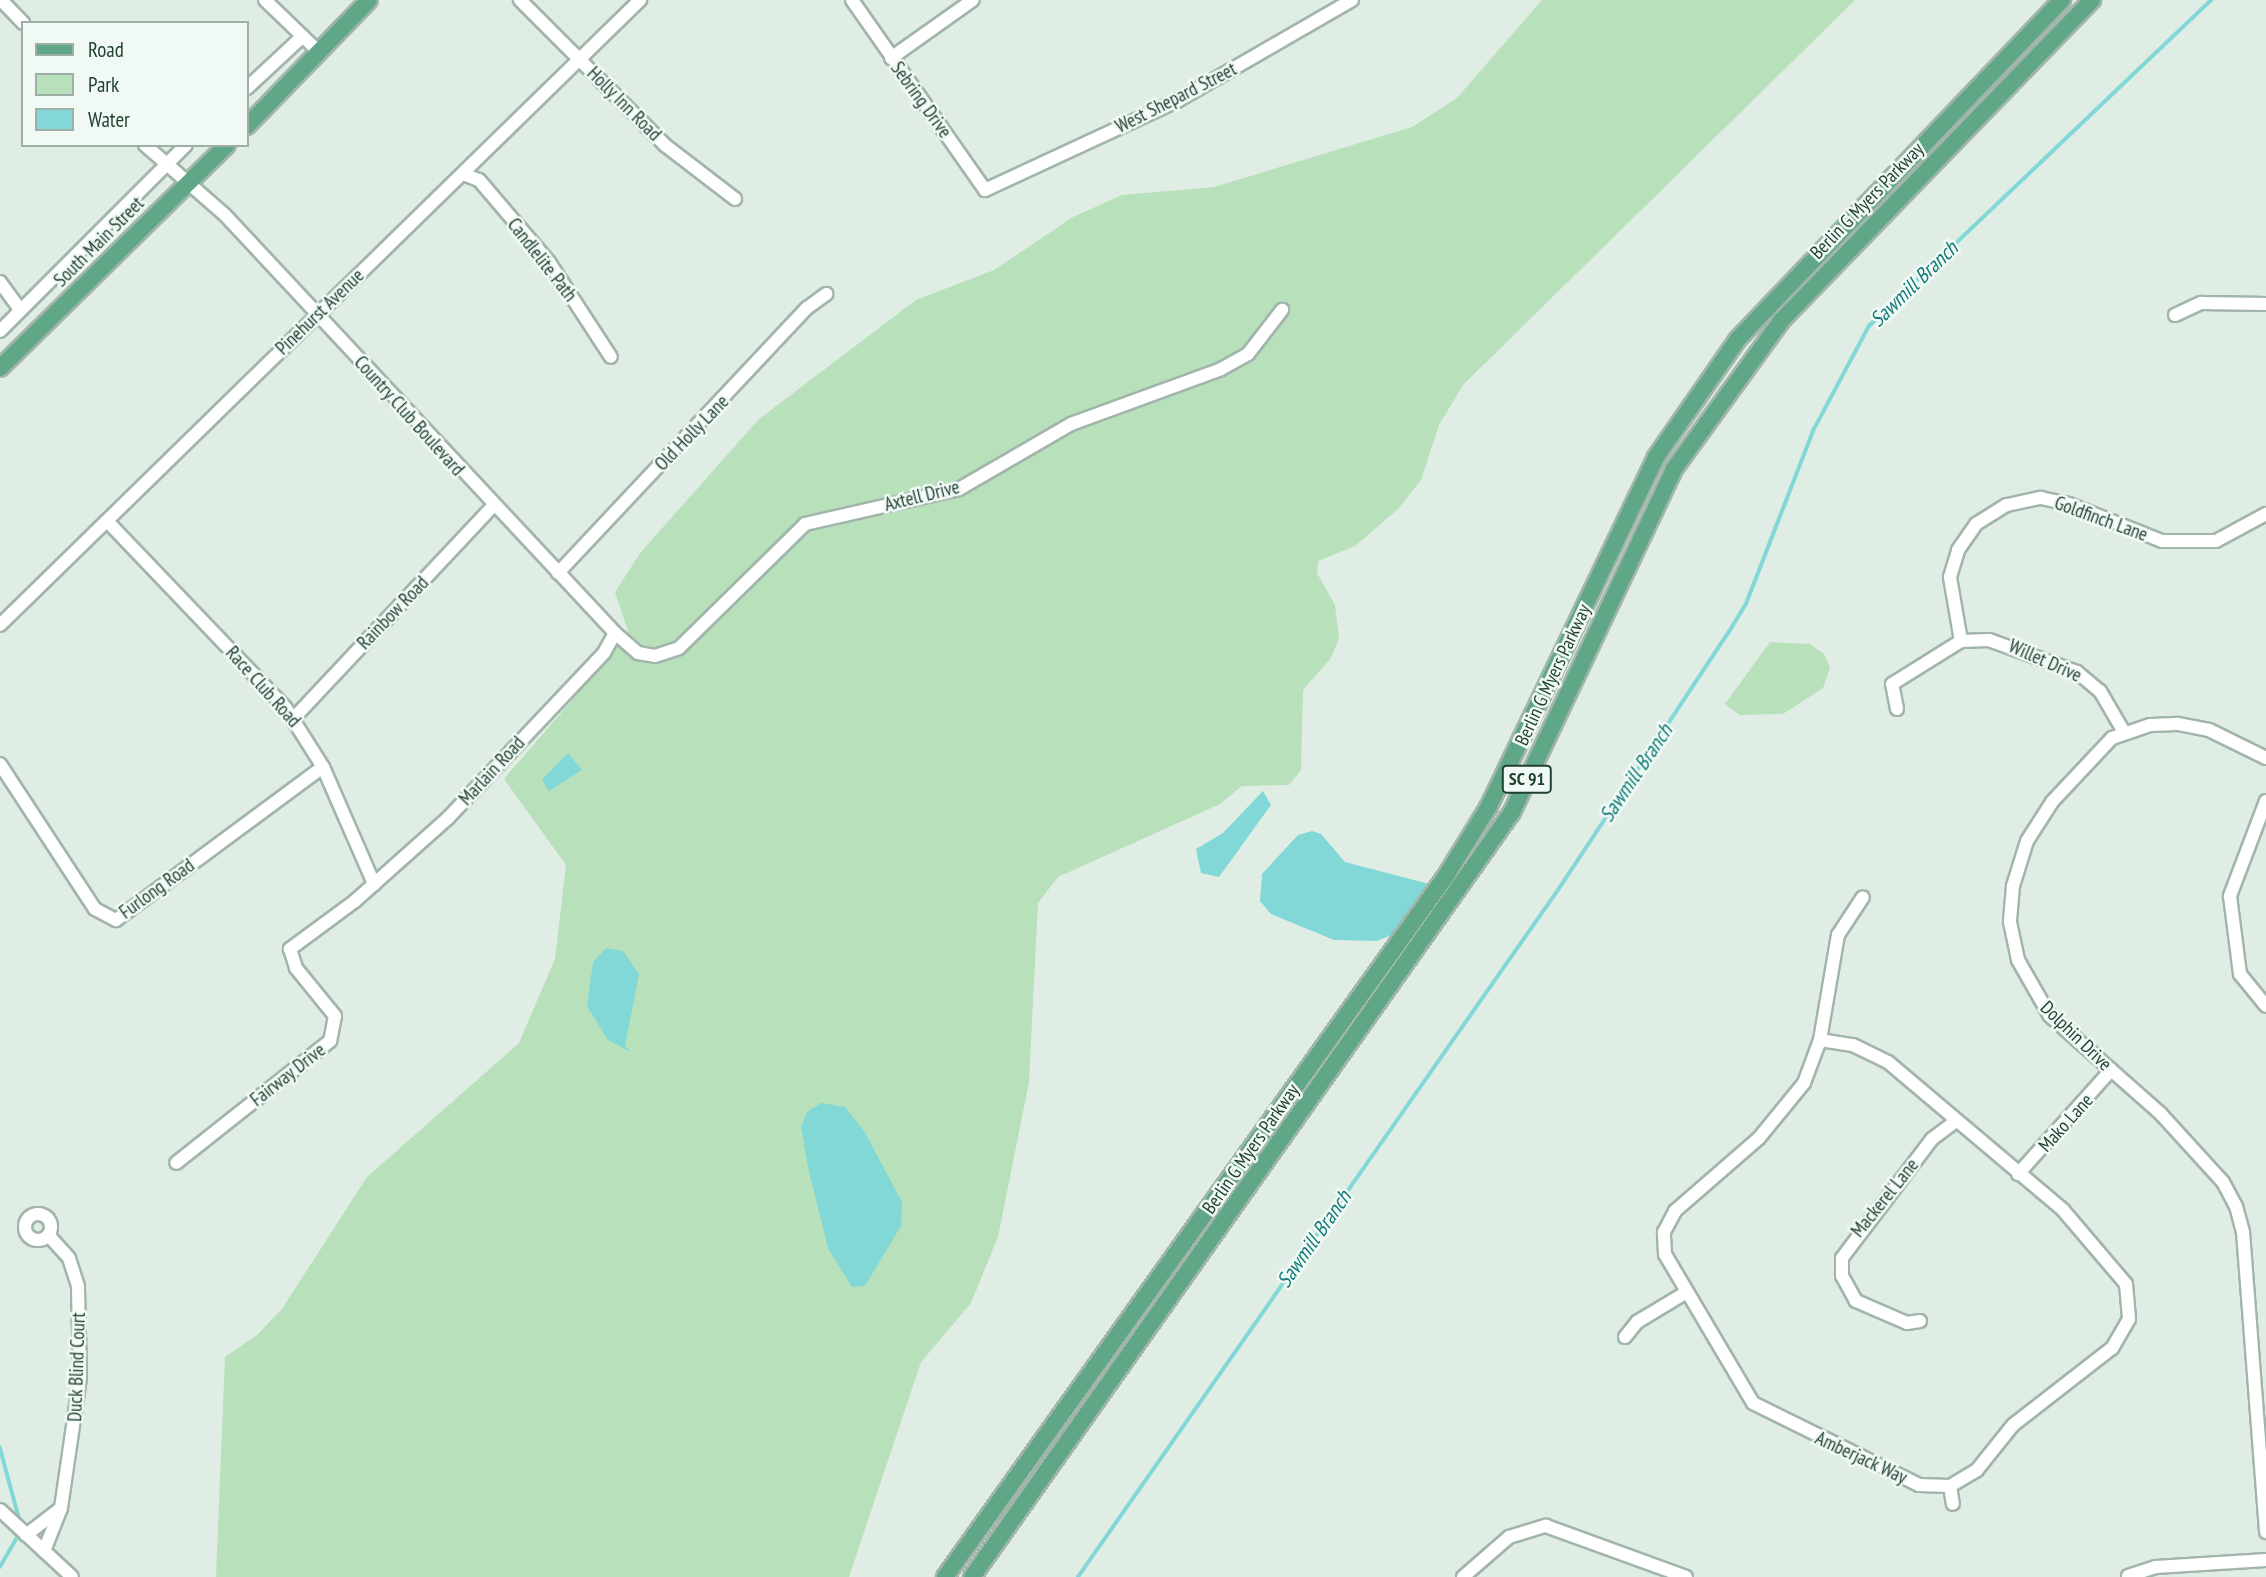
<!DOCTYPE html>
<html>
<head>
<meta charset="utf-8">
<style>
	body { margin:0 }
	#map { position:relative; width:2266px; height:1577px; overflow:hidden; background:#e0ede5; font-family:"PT Sans Narrow",sans-serif }
	div>[style] { position:absolute }
	.green>* { inset:0; background:#b7e0bb }
	.water>* { inset:0; background:#82d8d6 }
	.stream>* { height:3.5px; margin:-1.75px; padding:0 1.75px; transform-origin:1.75px; border-radius:1.75px; background:#82d8d6 }
	.roads { filter:drop-shadow(2px 0 #a2b5ab) drop-shadow(-2px 0 #a2b5ab) drop-shadow(0 2px #a2b5ab) drop-shadow(0 -2px #a2b5ab) }
	.minor>* { height:12px; margin:-6px; padding:0 6px; transform-origin:6px; border-radius:6px; background:#fff }
	.minor>.ring { margin:-6px; padding:0; box-sizing:content-box; background:none; border:12px solid #fff; border-radius:50% }
	.major>* { height:16px; margin:-8px; padding:0 8px; transform-origin:8px; border-radius:8px; background:#60a788 }
	span { translate:-50% -50%; white-space:nowrap; text-align:center; line-height:1.15; -webkit-text-stroke:5px #f1f9f4; paint-order:stroke }
	.shield-label span { padding:2px 5px; background:#f1f9f4; border:2px solid; border-radius:5px; -webkit-text-stroke-width:0 }
	.shield-label { font-size:18px; color:#1f3f31; font-weight:700 }
	.street-label { font-size:19px; color:#1f3f31 }
	.water-label { font-size:21px; color:#137b7a; font-style:italic }
	.legend { position:absolute; left:21px; top:21px; width:228px; height:126px; box-sizing:border-box; background:#f1f9f4; border:2px solid #9dafa6; margin:0; padding:9px 12px; list-style:none; font-size:21px; color:#1f3f31 }
	.legend li { display:flex; align-items:center; gap:14px; height:35px }
	.legend b { width:35px; border:2px solid #9dafa6 }
</style>
</head>
<body>
<div id="map">
	<div class="green">
		<div style="clip-path:polygon(1542px 0,1855px 0,1463px 385px,1439px 425px,1421px 480px,1398px 509px,1355px 546px,1318px 561px,1317px 573px,1335px 605px,1339px 638px,1331px 658px,1303px 690px,1301px 770px,1289px 785px,1242px 786px,1220px 804px,1058px 877px,1038px 903px,1029px 1082px,998px 1237px,971px 1303px,921px 1362px,849px 1577px,216px 1577px,225px 1357px,257px 1335px,282px 1309px,367px 1177px,519px 1043px,555px 959px,566px 865px,504px 779px,629px 634px,615px 592px,641px 552px,759px 419px,916px 300px,994px 270px,1073px 217px,1122px 195px,1214px 187px,1412px 127px,1457px 98px)"></div>
		<div style="clip-path:polygon(1770px 642px,1810px 644px,1824px 654px,1830px 668px,1823px 688px,1783px 714px,1740px 715px,1725px 704px)"></div>
	</div>
	<div class="water">
		<div style="clip-path:polygon(568px 753px,582px 770px,549px 791px,542px 780px)"></div>
		<div style="clip-path:polygon(1263px 791px,1271px 805px,1219px 877px,1201px 873px,1196px 849px,1223px 833px)"></div>
		<div style="clip-path:polygon(1312px 831px,1321px 834px,1345px 862px,1433px 885px,1438px 907px,1415px 925px,1377px 941px,1334px 940px,1271px 914px,1260px 901px,1262px 874px,1298px 835px)"></div>
		<div style="clip-path:polygon(606px 948px,623px 951px,639px 974px,625px 1046px,631px 1052px,608px 1040px,587px 1006px,593px 962px)"></div>
		<div style="clip-path:polygon(821px 1103px,845px 1107px,864px 1131px,902px 1202px,901px 1226px,865px 1286px,852px 1287px,828px 1248px,809px 1172px,801px 1127px,807px 1112px)"></div>
	</div>
	<div class="stream">
		<div style="left:0;top:1447px;width:73px;rotate:74.8deg"></div>
		<div style="left:0;top:1567px;width:34px;rotate:-60deg"></div>
		<div style="left:1078px;top:1577px;width:838px;rotate:-55.06deg"></div>
		<div style="left:1558px;top:890px;width:310px;rotate:-56.5deg"></div>
		<div style="left:1729px;top:632px;width:33px;rotate:-59deg"></div>
		<div style="left:1746px;top:604px;width:188px;rotate:-68.8deg"></div>
		<div style="left:1814px;top:429px;width:117px;rotate:-61.9deg"></div>
		<div style="left:1869px;top:326px;width:472px;rotate:-43.6deg"></div>
	</div>
	<div class="roads">
		<div class="minor">
			<div style="left:1px;top:0;width:32px;rotate:46deg"></div>
			<div style="left:265px;top:0;width:76px;rotate:43.9deg"></div>
			<div style="left:520px;top:0;width:206px;rotate:45deg"></div>
			<div style="left:666px;top:146px;width:87px;rotate:37.5deg"></div>
			<div style="left:852px;top:0;width:232px;rotate:55deg"></div>
			<div style="left:985px;top:190px;width:212px;rotate:-24.9deg"></div>
			<div style="left:1177px;top:101px;width:202px;rotate:-30deg"></div>
			<div style="left:891px;top:58px;width:100px;rotate:-35.3deg"></div>
			<div style="left:247px;top:88px;width:76px;rotate:-42.9deg"></div>
			<div style="left:145px;top:145px;width:106px;rotate:41.2deg"></div>
			<div style="left:225px;top:215px;width:572px;rotate:46.98deg"></div>
			<div style="left:615px;top:633px;width:23px;rotate:119deg"></div>
			<div style="left:604px;top:653px;width:227px;rotate:133.4deg"></div>
			<div style="left:448px;top:818px;width:125px;rotate:138.3deg"></div>
			<div style="left:355px;top:901px;width:81px;rotate:143.6deg"></div>
			<div style="left:290px;top:949px;width:20px;rotate:72deg"></div>
			<div style="left:296px;top:968px;width:62px;rotate:50.9deg"></div>
			<div style="left:335px;top:1016px;width:25px;rotate:101deg"></div>
			<div style="left:330px;top:1041px;width:196px;rotate:141.6deg"></div>
			<div style="left:463px;top:174px;width:17px;rotate:21deg"></div>
			<div style="left:479px;top:180px;width:108px;rotate:49.5deg"></div>
			<div style="left:549px;top:262px;width:113px;rotate:56.9deg"></div>
			<div style="left:0;top:282px;width:34px;rotate:54deg"></div>
			<div style="left:2175px;top:315px;width:29px;rotate:-25deg"></div>
			<div style="left:2201px;top:303px;width:65px;rotate:0.9deg"></div>
			<div style="left:0;top:331px;width:263px;rotate:-45deg"></div>
			<div style="left:107px;top:521px;width:257px;rotate:46.3deg"></div>
			<div style="left:285px;top:707px;width:71px;rotate:57.7deg"></div>
			<div style="left:323px;top:767px;width:128px;rotate:66.4deg"></div>
			<div style="left:558px;top:573px;width:364px;rotate:-46.8deg"></div>
			<div style="left:807px;top:308px;width:24px;rotate:-36deg"></div>
			<div style="left:0;top:625px;width:895px;rotate:-44.32deg"></div>
			<div style="left:615px;top:633px;width:30px;rotate:41deg"></div>
			<div style="left:638px;top:653px;width:17px;rotate:10deg"></div>
			<div style="left:655px;top:656px;width:25px;rotate:-18deg"></div>
			<div style="left:679px;top:648px;width:177px;rotate:-44.5deg"></div>
			<div style="left:805px;top:524px;width:158px;rotate:-12.8deg"></div>
			<div style="left:959px;top:489px;width:129px;rotate:-30.1deg"></div>
			<div style="left:1071px;top:424px;width:160px;rotate:-20.1deg"></div>
			<div style="left:1221px;top:369px;width:31px;rotate:-29deg"></div>
			<div style="left:1248px;top:354px;width:56px;rotate:-52.3deg"></div>
			<div style="left:1961px;top:641px;width:65px;rotate:-99.8deg"></div>
			<div style="left:1950px;top:577px;width:28px;rotate:-73deg"></div>
			<div style="left:1958px;top:550px;width:32px;rotate:-55deg"></div>
			<div style="left:1976px;top:524px;width:36px;rotate:-32deg"></div>
			<div style="left:2007px;top:505px;width:35px;rotate:-12deg"></div>
			<div style="left:2041px;top:498px;width:29px;rotate:12deg"></div>
			<div style="left:2069px;top:504px;width:100px;rotate:21.7deg"></div>
			<div style="left:2162px;top:541px;width:54px"></div>
			<div style="left:2216px;top:541px;width:57px;rotate:-28.4deg"></div>
			<div style="left:1897px;top:709px;width:25px;rotate:-101deg"></div>
			<div style="left:1892px;top:684px;width:81px;rotate:-31.9deg"></div>
			<div style="left:1961px;top:641px;width:28px;rotate:-2deg"></div>
			<div style="left:1989px;top:640px;width:94px;rotate:20deg"></div>
			<div style="left:2077px;top:672px;width:30px;rotate:40deg"></div>
			<div style="left:2100px;top:691px;width:48px;rotate:59.7deg"></div>
			<div style="left:293px;top:719px;width:291px;rotate:-46.8deg"></div>
			<div style="left:2266px;top:758px;width:64px;rotate:-153.8deg"></div>
			<div style="left:2209px;top:730px;width:33px;rotate:-169deg"></div>
			<div style="left:2177px;top:724px;width:27px;rotate:178deg"></div>
			<div style="left:2150px;top:725px;width:40px;rotate:161.1deg"></div>
			<div style="left:2112px;top:738px;width:88px;rotate:133.2deg"></div>
			<div style="left:2052px;top:802px;width:46px;rotate:122.7deg"></div>
			<div style="left:2027px;top:841px;width:47px;rotate:107.3deg"></div>
			<div style="left:2013px;top:886px;width:36px;rotate:95deg"></div>
			<div style="left:2010px;top:922px;width:39px;rotate:78deg"></div>
			<div style="left:2018px;top:960px;width:64px;rotate:60.3deg"></div>
			<div style="left:2050px;top:1016px;width:147px;rotate:41.4deg"></div>
			<div style="left:2160px;top:1113px;width:93px;rotate:47.6deg"></div>
			<div style="left:2223px;top:1182px;width:27px;rotate:62deg"></div>
			<div style="left:2236px;top:1206px;width:27px;rotate:75deg"></div>
			<div style="left:2243px;top:1232px;width:301px;rotate:85.6deg"></div>
			<div style="left:0;top:764px;width:173px;rotate:56.8deg"></div>
			<div style="left:95px;top:909px;width:24px;rotate:28deg"></div>
			<div style="left:116px;top:920px;width:257px;rotate:-36.5deg"></div>
			<div style="left:2266px;top:801px;width:102px;rotate:110.8deg"></div>
			<div style="left:2230px;top:896px;width:79px;rotate:82.7deg"></div>
			<div style="left:2240px;top:974px;width:41px;rotate:50.9deg"></div>
			<div style="left:1820px;top:1040px;width:33px;rotate:9deg"></div>
			<div style="left:1853px;top:1045px;width:39px;rotate:26deg"></div>
			<div style="left:1888px;top:1062px;width:229px;rotate:40.2deg"></div>
			<div style="left:2063px;top:1210px;width:97px;rotate:49.6deg"></div>
			<div style="left:2126px;top:1284px;width:35px;rotate:85deg"></div>
			<div style="left:2129px;top:1319px;width:34px;rotate:120deg"></div>
			<div style="left:2112px;top:1348px;width:125px;rotate:142.1deg"></div>
			<div style="left:2013px;top:1425px;width:58px;rotate:128.7deg"></div>
			<div style="left:1977px;top:1470px;width:31px;rotate:149deg"></div>
			<div style="left:1950px;top:1486px;width:31px;rotate:-178deg"></div>
			<div style="left:1919px;top:1485px;width:185px;rotate:-153.7deg"></div>
			<div style="left:1753px;top:1403px;width:173px;rotate:-120.6deg"></div>
			<div style="left:1665px;top:1254px;width:22px;rotate:-93deg"></div>
			<div style="left:1664px;top:1232px;width:24px;rotate:-62deg"></div>
			<div style="left:1675px;top:1211px;width:111px;rotate:-41deg"></div>
			<div style="left:1759px;top:1138px;width:71px;rotate:-50.7deg"></div>
			<div style="left:1804px;top:1083px;width:46px;rotate:-69.6deg"></div>
			<div style="left:1820px;top:1040px;width:107px;rotate:-80.3deg"></div>
			<div style="left:1838px;top:935px;width:45px;rotate:-56.7deg"></div>
			<div style="left:2018px;top:1174px;width:140px;rotate:-48.2deg"></div>
			<div class="ring" style="left:25px;top:1214px;width:14px;height:14px"></div>
			<div style="left:1920px;top:1321px;width:13px;rotate:171deg"></div>
			<div style="left:1907px;top:1323px;width:56px;rotate:-156.7deg"></div>
			<div style="left:1856px;top:1301px;width:29px;rotate:-119deg"></div>
			<div style="left:1842px;top:1276px;width:18px;rotate:-90deg"></div>
			<div style="left:1842px;top:1258px;width:149px;rotate:-52.9deg"></div>
			<div style="left:1932px;top:1139px;width:30px;rotate:-37deg"></div>
			<div style="left:1625px;top:1337px;width:19px;rotate:-51deg"></div>
			<div style="left:1637px;top:1322px;width:56px;rotate:-31.1deg"></div>
			<div style="left:1950px;top:1486px;width:18px;rotate:81deg"></div>
			<div style="left:0;top:1510px;width:98px;rotate:42.9deg"></div>
			<div style="left:26px;top:1535px;width:44px;rotate:-37.6deg"></div>
			<div style="left:44px;top:1551px;width:46px;rotate:-68.4deg"></div>
			<div style="left:61px;top:1508px;width:132px;rotate:-81.7deg"></div>
			<div style="left:80px;top:1377px;width:91px;rotate:-91.3deg"></div>
			<div style="left:78px;top:1286px;width:29px;rotate:-108deg"></div>
			<div style="left:69px;top:1258px;width:31px;rotate:-132deg"></div>
			<div style="left:2128px;top:1576px;width:29px;rotate:-18deg"></div>
			<div style="left:2156px;top:1567px;width:110px;rotate:-3.6deg"></div>
			<div style="left:1463px;top:1577px;width:61px;rotate:-41deg"></div>
			<div style="left:1509px;top:1537px;width:39px;rotate:-17deg"></div>
			<div style="left:1546px;top:1526px;width:149px;rotate:20deg"></div>
		</div>
		<div class="major">
			<div style="left:247px;top:126px;width:175px;rotate:-45.9deg"></div>
			<div style="left:0;top:368px;width:318px;rotate:-44.5deg"></div>
			<div style="left:945px;top:1577px;width:862px;rotate:-54.45deg"></div>
			<div style="left:1446px;top:876px;width:82px;rotate:-58.4deg"></div>
			<div style="left:1489px;top:806px;width:387px;rotate:-64.4deg"></div>
			<div style="left:1656px;top:457px;width:144px;rotate:-55.2deg"></div>
			<div style="left:1738px;top:339px;width:469px;rotate:-46.3deg"></div>
			<div style="left:972px;top:1577px;width:936px;rotate:-54.78deg"></div>
			<div style="left:1512px;top:812px;width:379px;rotate:-64.7deg"></div>
			<div style="left:1674px;top:469px;width:183px;rotate:-54.1deg"></div>
			<div style="left:1781px;top:321px;width:447px;rotate:-45.9deg"></div>
		</div>
	</div>
	<div class="shield-label">
		<span style="left:1527px;top:779px">SC 91</span>
	</div>
	<div class="street-label">
		<span style="left:1176px;top:98px;rotate:-27deg">West Shepard Street</span>
		<span style="left:921px;top:100px;rotate:54deg">Sebring Drive</span>
		<span style="left:624px;top:104px;rotate:45deg">Holly Inn Road</span>
		<span style="left:1867px;top:201px;rotate:-46deg">Berlin G Myers Parkway</span>
		<span style="left:99px;top:242px;rotate:-45deg">South Main Street</span>
		<span style="left:542px;top:260px;rotate:52deg">Candlelite Path</span>
		<span style="left:320px;top:312px;rotate:-44deg">Pinehurst Avenue</span>
		<span style="left:409px;top:416px;rotate:48deg">Country Club Boulevard</span>
		<span style="left:692px;top:433px;rotate:-46deg">Old Holly Lane</span>
		<span style="left:922px;top:496px;rotate:-14deg">Axtell Drive</span>
		<span style="left:2101px;top:519px;rotate:20deg">Goldfinch Lane</span>
		<span style="left:393px;top:613px;rotate:-46deg">Rainbow Road</span>
		<span style="left:2045px;top:661px;rotate:24deg">Willet Drive</span>
		<span style="left:1553px;top:675px;rotate:-65deg">Berlin G Myers Parkway</span>
		<span style="left:263px;top:687px;rotate:48deg">Race Club Road</span>
		<span style="left:492px;top:771px;rotate:-47deg">Marlain Road</span>
		<span style="left:157px;top:889px;rotate:-36deg">Furlong Road</span>
		<span style="left:2076px;top:1036px;rotate:44deg">Dolphin Drive</span>
		<span style="left:288px;top:1075px;rotate:-38deg">Fairway Drive</span>
		<span style="left:2066px;top:1123px;rotate:-48deg">Mako Lane</span>
		<span style="left:1251px;top:1149px;rotate:-55deg">Berlin G Myers Parkway</span>
		<span style="left:1885px;top:1198px;rotate:-51deg">Mackerel Lane</span>
		<span style="left:77px;top:1367px;rotate:-88deg">Duck Blind Court</span>
		<span style="left:1861px;top:1458px;rotate:25deg">Amberjack Way</span>
	</div>
	<div class="water-label">
		<span style="left:1914px;top:284px;rotate:-44deg">Sawmill Branch</span>
		<span style="left:1636px;top:773px;rotate:-56deg">Sawmill Branch</span>
		<span style="left:1314px;top:1239px;rotate:-55deg">Sawmill Branch</span>
	</div>
	<ul class="legend">
	<li><b style="height:9px;background:#60a788"></b>Road</li>
	<li><b style="height:19px;background:#b7e0bb"></b>Park</li>
	<li><b style="height:19px;background:#82d8d6"></b>Water</li>
	</ul>
</div>
</body>
</html>
